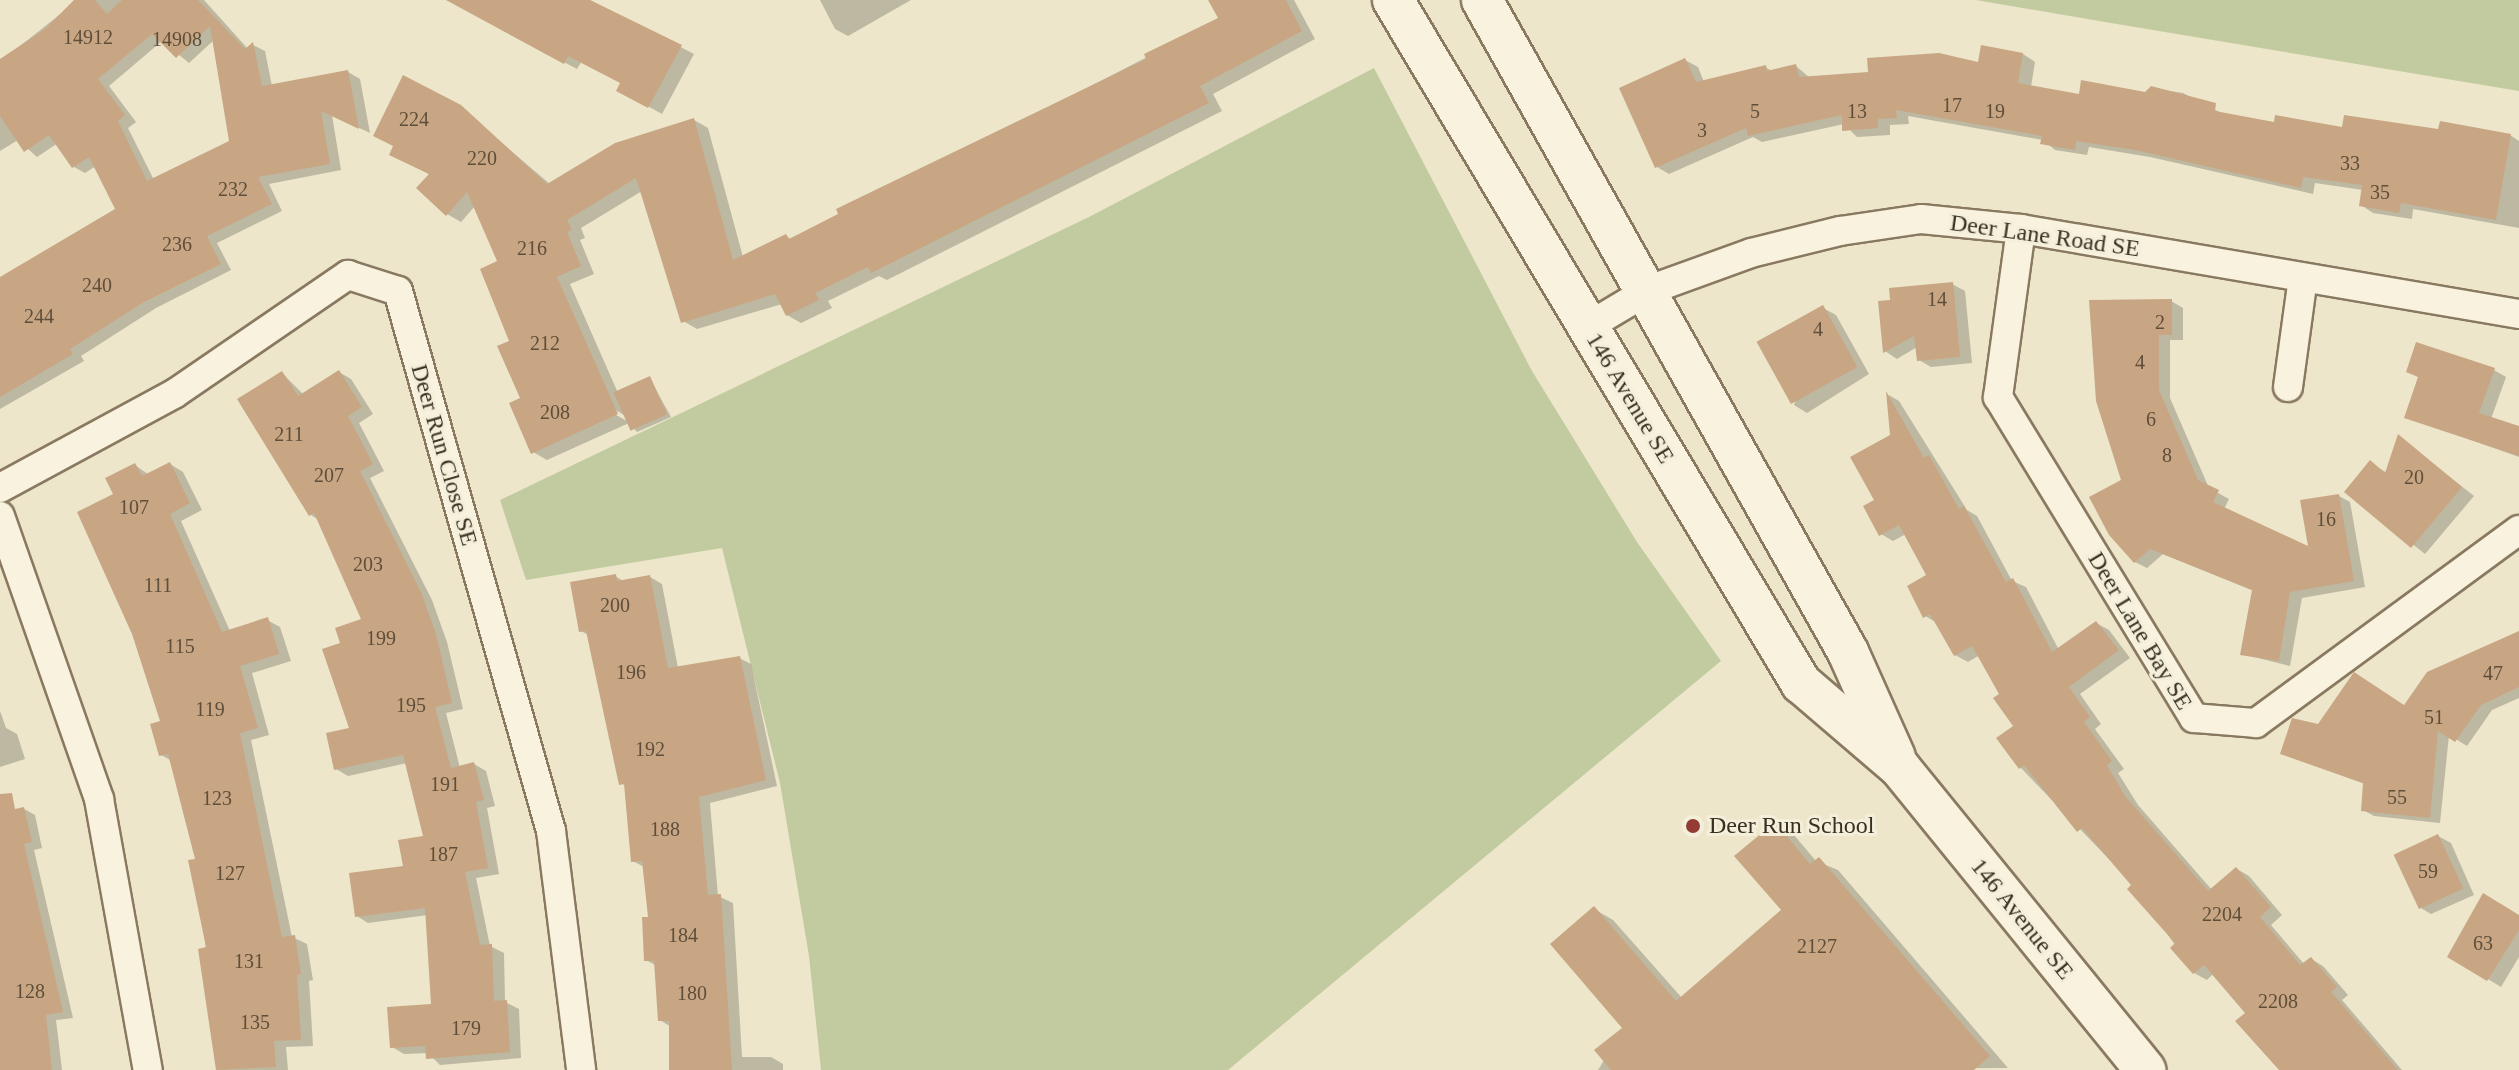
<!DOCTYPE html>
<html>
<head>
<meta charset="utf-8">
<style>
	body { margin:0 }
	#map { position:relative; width:2519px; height:1070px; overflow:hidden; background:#ede6cb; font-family:Georgia,serif }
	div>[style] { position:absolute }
	.green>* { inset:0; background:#c2cb9f }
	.shadow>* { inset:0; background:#0003 }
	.building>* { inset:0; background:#c8a683; transform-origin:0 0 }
	.roads { filter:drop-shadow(2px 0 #897960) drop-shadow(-2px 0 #897960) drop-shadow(0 2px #897960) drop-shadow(0 -2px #897960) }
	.street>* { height:28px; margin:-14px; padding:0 14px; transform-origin:14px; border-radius:14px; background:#f8f2de }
	.secondary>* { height:40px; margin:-20px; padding:0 20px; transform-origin:20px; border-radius:20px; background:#f8f2de }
	.dots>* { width:22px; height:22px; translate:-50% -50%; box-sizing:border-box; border:4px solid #f4efda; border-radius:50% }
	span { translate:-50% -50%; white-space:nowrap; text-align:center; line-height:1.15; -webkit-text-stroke:6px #f4efda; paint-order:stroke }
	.number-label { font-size:20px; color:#5e4e3a }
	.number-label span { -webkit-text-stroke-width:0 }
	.street-label { font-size:24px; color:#3a3022 }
	.poi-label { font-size:24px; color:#3a3022 }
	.left { translate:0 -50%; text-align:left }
</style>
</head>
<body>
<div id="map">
	<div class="green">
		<div style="clip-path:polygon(1976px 0,2519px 0,2519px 91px,2105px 22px)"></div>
		<div style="clip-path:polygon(1374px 68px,1532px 371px,1637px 542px,1721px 661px,1228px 1070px,821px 1070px,809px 956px,780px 783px,722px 548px,526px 580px,500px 500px,1089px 217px)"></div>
	</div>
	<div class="shadow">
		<div style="clip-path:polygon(evenodd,78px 0,204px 0,248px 49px,253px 45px,265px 51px,272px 86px,348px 72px,360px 79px,370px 133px,332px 115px,341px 170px,269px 184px,282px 211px,217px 243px,231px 270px,156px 308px,81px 356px,84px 361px,0 409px,0 279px,118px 210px,96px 166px,85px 173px,74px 167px,58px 143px,37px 157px,18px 140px,0 151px,0 62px,78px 0,214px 40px,231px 142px,154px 180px,128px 128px,136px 122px,109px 86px,162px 41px,189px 63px,214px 40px)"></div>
		<div style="clip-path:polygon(447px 0,590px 0,694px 54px,662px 114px,619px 90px,623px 83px,582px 61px,577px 69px)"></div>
		<div style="clip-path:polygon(820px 0,911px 0,848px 36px,835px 29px)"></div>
		<div style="clip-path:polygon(evenodd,1210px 0,1294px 0,1315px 39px,1213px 94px,1222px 111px,887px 280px,879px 276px,828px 301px,832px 308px,801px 323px,787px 315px,782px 304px,697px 329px,683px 321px,642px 191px,581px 228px,585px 238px,580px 240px,594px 274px,570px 284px,618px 393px,650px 379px,671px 417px,637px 432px,629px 423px,547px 460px,533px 452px,500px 262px,475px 206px,461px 222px,447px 214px,431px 175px,391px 155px,460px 107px,551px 185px,694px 120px,708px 128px,743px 257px,786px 236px,792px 240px,1221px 19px,1210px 0,611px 407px,627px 417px,627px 421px,609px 411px,611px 407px)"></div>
		<div style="clip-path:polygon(2023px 54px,2035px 62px,2031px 87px,2081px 96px,2146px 94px,2151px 88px,2183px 93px,2227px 116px,2276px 124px,2510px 135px,2519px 141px,2519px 228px,2413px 209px,2412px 219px,2373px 213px,2361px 205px,2363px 190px,2315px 183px,2313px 194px,2150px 157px,2089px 147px,2087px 155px,2055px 150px,2043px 140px,1908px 116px,1909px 124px,1890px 125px,1890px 135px,1857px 137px,1844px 124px,1762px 142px,1753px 137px,1669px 174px,1657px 167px,1685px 60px,1698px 67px,1704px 82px,1765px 67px,1774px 72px,1796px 66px,1810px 78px,1980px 64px)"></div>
		<div style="clip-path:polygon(1952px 284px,1965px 291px,1972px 363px,1931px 367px,1919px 360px,1917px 347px,1897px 359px,1885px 351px)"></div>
		<div style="clip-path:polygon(2171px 301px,2183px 308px,2183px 340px,2170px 340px,2170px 398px,2209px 488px,2229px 499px,2224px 509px,2311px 549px,2339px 496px,2350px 502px,2365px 587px,2302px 598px,2290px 666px,2242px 654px,2254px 591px,2163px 554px,2147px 568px,2135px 562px,2123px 481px,2098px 401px)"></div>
		<div style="clip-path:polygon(1823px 308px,1836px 315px,1869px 374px,1807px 413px,1794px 405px)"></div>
		<div style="clip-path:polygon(2494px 370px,2506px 377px,2491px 419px,2519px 429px,2519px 457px,2406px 417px,2420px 378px,2408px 371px)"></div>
		<div style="clip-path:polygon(339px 372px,351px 379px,373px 414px,359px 423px,384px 471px,370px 478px,432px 600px,447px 642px,463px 709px,446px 713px,460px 768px,474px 764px,486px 771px,495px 806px,487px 808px,499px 874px,476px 878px,490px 946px,504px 953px,505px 1002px,519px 1009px,521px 1058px,440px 1065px,428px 1053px,404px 1054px,392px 1047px,433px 1006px,428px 915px,368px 923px,357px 916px,405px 868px,426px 837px,407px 763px,348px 776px,336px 769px,352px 729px,343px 644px,363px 620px,319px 520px,311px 515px,282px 373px,304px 395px)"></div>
		<div style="clip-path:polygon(1889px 395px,1899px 401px,1967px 510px,1977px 516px,2012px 581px,2026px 587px,2059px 650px,2096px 623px,2109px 630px,2130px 658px,2080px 694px,2101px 724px,2095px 729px,2124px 769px,2118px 773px,2138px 805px,2212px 890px,2237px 869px,2249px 876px,2282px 915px,2271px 925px,2304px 964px,2311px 959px,2323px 966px,2348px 995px,2342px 1000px,2402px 1070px,2281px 1070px,2248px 1013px,2214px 973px,2207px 980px,2194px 973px,2134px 885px,2020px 767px,2015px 726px,1980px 655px,1968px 662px,1955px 655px,1937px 623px,1925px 616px,1929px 576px,1906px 534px,1893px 541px,1881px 534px,1877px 501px,1893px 436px)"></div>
		<div style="clip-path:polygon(2399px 437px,2474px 496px,2425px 554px,2346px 492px,2371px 463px,2387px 473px)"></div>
		<div style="clip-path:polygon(170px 464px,183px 472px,202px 510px,181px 521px,230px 631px,267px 620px,280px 627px,291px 661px,252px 673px,269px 735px,251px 740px,292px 937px,307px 944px,313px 980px,309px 981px,313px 1046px,286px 1047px,288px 1070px,218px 1070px,197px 860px,172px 761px,161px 755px,163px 723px,116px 495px,135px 465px,149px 475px)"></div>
		<div style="clip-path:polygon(615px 576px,625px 582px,650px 577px,662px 584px,678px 668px,739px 658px,751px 664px,777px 786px,710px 803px,718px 896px,733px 903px,742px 1057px,771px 1057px,783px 1064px,783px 1070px,671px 1070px,671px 1027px,660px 1020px,655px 965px,646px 960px,650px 918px,644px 867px,633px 861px,627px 787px,621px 783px,590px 636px,581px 631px)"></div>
		<div style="clip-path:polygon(2519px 633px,2519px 698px,2492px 710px,2467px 746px,2449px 735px,2440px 823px,2374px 816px,2363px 810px,2365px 784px,2282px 754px,2319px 726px,2405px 707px)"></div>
		<div style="clip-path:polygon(0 711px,6px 728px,17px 734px,25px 759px,0 767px)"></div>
		<div style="clip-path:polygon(24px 809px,35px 815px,42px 848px,34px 850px,73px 1018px,56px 1020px,62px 1070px,0 1070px,0 814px)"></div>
		<div style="clip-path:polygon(1775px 824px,1794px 835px,1816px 861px,1838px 870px,2008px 1068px,1598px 1070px,1624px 1028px,1594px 909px,1613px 920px,1682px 998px,1784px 910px)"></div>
		<div style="clip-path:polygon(2438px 836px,2451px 843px,2474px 895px,2431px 914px,2419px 907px)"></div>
		<div style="clip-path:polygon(2519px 917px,2519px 957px,2501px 987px,2450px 956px)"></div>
	</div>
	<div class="building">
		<div style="clip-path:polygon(evenodd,74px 0,95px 0,107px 14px,122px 0,198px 0,245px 49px,253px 42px,262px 86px,348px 70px,359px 129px,321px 111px,330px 164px,258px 177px,272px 204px,207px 236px,221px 264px,144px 302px,70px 349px,73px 354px,0 397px,0 277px,115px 209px,89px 157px,72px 168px,49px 135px,24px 152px,0 116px,0 59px,45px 29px,74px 0,210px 26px,229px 141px,147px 181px,118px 121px,125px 115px,98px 79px,152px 34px,176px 58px,210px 26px)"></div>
		<div style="clip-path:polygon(446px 0,590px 0,682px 45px,648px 108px,616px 91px,620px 83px,568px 56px,564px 64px)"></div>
		<div style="clip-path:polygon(1208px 0,1286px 0,1302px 31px,1200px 86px,1209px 103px,871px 273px,868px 267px,815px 293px,819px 300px,786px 316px,775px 294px,681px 323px,636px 178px,567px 220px,572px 230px,567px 232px,581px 266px,557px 277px,618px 414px,531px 454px,509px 403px,520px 398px,497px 346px,509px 341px,480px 269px,497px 261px,467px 192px,446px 216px,416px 188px,429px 174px,389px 155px,393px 146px,373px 136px,403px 75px,461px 105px,547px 184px,615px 143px,694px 118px,733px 260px,786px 234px,789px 239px,838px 214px,836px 209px,1146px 59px,1144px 54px,1218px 18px)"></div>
		<div style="clip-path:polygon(1981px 45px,2023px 53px,2018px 83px,2079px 94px,2081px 80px,2145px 92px,2151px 86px,2216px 103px,2215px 111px,2274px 122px,2275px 115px,2342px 127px,2344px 115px,2438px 129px,2440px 121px,2511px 134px,2496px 220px,2401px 203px,2399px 213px,2359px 206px,2362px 185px,2303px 177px,2301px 188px,2135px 150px,2076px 141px,2075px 150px,2040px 144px,2042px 136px,1896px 110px,1897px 118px,1878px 119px,1878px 128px,1842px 131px,1842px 115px,1748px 136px,1746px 128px,1655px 168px,1619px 88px,1685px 58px,1696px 82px,1766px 65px,1767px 71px,1796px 64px,1799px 77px,1868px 72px,1867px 58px,1939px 53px,1978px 62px)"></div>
		<div style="clip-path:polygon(1953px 282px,1960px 357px,1917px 361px,1914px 336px,1883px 353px,1878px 301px,1890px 300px,1889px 288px)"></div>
		<div style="clip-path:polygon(2172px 299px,2172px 335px,2159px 335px,2159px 390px,2198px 480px,2219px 490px,2213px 502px,2308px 546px,2300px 500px,2339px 494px,2354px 581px,2290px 592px,2279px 661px,2240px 655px,2252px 590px,2150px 549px,2134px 563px,2109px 535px,2089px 497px,2121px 480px,2096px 401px,2089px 300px)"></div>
		<div style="left:1823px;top:305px;width:71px;height:76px;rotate:61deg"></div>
		<div style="clip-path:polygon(2416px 342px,2495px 368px,2479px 413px,2519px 426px,2519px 456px,2404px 418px,2418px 377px,2406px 372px)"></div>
		<div style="clip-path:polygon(339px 370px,362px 407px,348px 416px,373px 464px,360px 471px,421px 592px,436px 634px,452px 703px,435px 707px,451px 768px,474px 762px,484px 800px,476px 802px,488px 868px,465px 872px,480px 945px,492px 944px,494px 1001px,507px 1000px,510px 1052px,426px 1059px,425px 1046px,390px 1048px,387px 1007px,431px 1004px,425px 908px,355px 917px,349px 873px,403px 866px,398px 840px,423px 836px,403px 755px,334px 770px,326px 733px,349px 728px,322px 649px,340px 643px,335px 628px,361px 619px,314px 513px,309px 516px,237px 399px,282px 371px,298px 396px)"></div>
		<div style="left:650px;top:376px;width:42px;height:40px;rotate:66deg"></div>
		<div style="clip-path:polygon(1886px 391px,1924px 458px,1929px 455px,1959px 509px,1964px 506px,2006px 582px,2013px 578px,2052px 652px,2096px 621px,2119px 650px,2069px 687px,2090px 717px,2084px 722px,2112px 761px,2107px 765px,2125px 796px,2208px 891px,2236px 867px,2271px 907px,2260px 917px,2300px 965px,2311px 957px,2337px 987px,2331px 992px,2398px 1070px,2279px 1070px,2235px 1021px,2245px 1013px,2204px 965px,2193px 974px,2170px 948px,2175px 943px,2127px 889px,2131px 885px,2082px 828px,2077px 832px,2024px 765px,2019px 769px,1996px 738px,2013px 726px,1993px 698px,1999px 694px,1972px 646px,1954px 656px,1930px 614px,1923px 618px,1907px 586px,1926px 575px,1899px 525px,1879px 536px,1863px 506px,1874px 500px,1850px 457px,1890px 435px)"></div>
		<div style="clip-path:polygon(2398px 434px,2462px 487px,2411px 548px,2344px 492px,2370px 460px,2385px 473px)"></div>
		<div style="clip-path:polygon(170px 462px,190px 503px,170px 514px,222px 632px,268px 617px,279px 654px,240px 666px,258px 728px,240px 733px,282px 937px,295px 935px,301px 974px,297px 975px,301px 1040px,274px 1041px,276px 1067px,216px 1070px,198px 949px,206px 947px,188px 860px,195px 859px,168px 754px,159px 756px,150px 724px,160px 721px,132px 634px,77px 512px,113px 494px,105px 478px,135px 463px,142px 476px)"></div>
		<div style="clip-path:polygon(616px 574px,617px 581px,650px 575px,668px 668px,740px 656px,766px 780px,699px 797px,708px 895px,721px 894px,732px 1070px,669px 1070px,669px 1021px,658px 1021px,654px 961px,644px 961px,642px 917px,648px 917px,642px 861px,631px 862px,624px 784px,619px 785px,586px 631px,579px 632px,570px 582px)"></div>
		<div style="clip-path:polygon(2519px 631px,2519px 687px,2481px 705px,2455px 742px,2438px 731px,2430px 818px,2361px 811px,2363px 783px,2280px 754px,2292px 718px,2318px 724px,2354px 672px,2404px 705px,2427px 672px)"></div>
		<div style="clip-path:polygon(12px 793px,15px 809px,24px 807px,32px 842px,24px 844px,63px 1012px,46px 1015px,52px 1070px,0 1070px,0 794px)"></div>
		<div style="clip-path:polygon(1775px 822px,1810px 864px,1819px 857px,1990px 1056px,1974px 1070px,1611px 1070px,1594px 1050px,1622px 1028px,1550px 944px,1594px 906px,1676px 1001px,1781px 910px,1734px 856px)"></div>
		<div style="left:2438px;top:834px;width:60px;height:49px;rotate:65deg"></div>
		<div style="clip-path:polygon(2483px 893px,2519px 915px,2519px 930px,2487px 981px,2447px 957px)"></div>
	</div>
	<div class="roads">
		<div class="street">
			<div style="left:2021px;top:229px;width:170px;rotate:97.8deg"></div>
			<div style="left:1998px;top:397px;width:376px;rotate:58.6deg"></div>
			<div style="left:2194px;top:718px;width:62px;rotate:4.6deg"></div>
			<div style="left:2256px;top:723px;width:326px;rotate:-36.3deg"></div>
			<div style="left:1587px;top:327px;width:72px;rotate:-30.8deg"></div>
			<div style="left:1649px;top:290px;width:109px;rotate:-19.9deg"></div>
			<div style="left:1751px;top:253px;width:92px;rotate:-13.9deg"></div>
			<div style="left:1840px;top:231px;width:82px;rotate:-8.4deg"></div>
			<div style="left:1921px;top:219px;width:100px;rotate:5.7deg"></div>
			<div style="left:2021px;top:229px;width:505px;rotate:9.69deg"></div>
			<div style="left:2288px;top:387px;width:110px;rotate:-82.2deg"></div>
			<div style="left:0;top:488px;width:198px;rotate:-28.4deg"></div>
			<div style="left:174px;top:394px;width:211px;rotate:-34.4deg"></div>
			<div style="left:348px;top:275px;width:52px;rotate:17.7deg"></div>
			<div style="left:398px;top:291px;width:561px;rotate:74.18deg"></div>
			<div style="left:551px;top:831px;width:241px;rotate:82.8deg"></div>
			<div style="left:0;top:516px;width:300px;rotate:70.7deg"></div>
			<div style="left:99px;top:799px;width:275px;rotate:79.8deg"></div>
		</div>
		<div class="secondary">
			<div style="left:1393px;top:0;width:796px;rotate:59.15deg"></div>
			<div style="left:1801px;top:683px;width:130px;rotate:40.6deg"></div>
			<div style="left:1900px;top:768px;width:389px;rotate:50.9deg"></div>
			<div style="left:1482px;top:0;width:748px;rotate:60.69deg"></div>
			<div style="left:1848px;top:652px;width:115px;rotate:65.9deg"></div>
		</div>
	</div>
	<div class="dots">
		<div style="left:1693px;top:826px;background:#943b33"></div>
	</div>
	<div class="number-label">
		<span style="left:88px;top:37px">14912</span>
		<span style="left:177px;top:39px">14908</span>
		<span style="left:1952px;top:105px">17</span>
		<span style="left:1755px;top:111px">5</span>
		<span style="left:1857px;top:111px">13</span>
		<span style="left:1995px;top:111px">19</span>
		<span style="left:414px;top:119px">224</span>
		<span style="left:1702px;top:130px">3</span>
		<span style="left:482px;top:158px">220</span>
		<span style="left:2350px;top:163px">33</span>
		<span style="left:233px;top:189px">232</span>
		<span style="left:2380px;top:192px">35</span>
		<span style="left:177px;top:244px">236</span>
		<span style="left:532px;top:248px">216</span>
		<span style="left:97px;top:285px">240</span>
		<span style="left:1937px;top:299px">14</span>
		<span style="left:39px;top:316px">244</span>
		<span style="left:2160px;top:322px">2</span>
		<span style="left:1818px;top:329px">4</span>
		<span style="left:545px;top:343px">212</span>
		<span style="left:2140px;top:362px">4</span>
		<span style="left:555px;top:412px">208</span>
		<span style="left:2151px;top:419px">6</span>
		<span style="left:289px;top:434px">211</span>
		<span style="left:2167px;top:455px">8</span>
		<span style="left:329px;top:475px">207</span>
		<span style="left:2414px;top:477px">20</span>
		<span style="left:134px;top:507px">107</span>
		<span style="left:2326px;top:519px">16</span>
		<span style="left:368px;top:564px">203</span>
		<span style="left:158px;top:585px">111</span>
		<span style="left:615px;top:605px">200</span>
		<span style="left:381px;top:638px">199</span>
		<span style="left:180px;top:646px">115</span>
		<span style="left:631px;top:672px">196</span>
		<span style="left:2493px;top:673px">47</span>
		<span style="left:411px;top:705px">195</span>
		<span style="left:210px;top:709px">119</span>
		<span style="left:2434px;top:717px">51</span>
		<span style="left:650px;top:749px">192</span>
		<span style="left:445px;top:784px">191</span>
		<span style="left:2397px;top:797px">55</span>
		<span style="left:217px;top:798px">123</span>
		<span style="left:665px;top:829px">188</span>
		<span style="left:443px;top:854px">187</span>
		<span style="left:2428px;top:871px">59</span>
		<span style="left:230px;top:873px">127</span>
		<span style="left:2222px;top:914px">2204</span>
		<span style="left:683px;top:935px">184</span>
		<span style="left:2483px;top:943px">63</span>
		<span style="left:1817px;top:946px">2127</span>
		<span style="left:249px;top:961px">131</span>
		<span style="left:30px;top:991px">128</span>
		<span style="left:692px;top:993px">180</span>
		<span style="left:2278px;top:1001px">2208</span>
		<span style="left:255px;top:1022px">135</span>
		<span style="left:466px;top:1028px">179</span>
	</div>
	<div class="street-label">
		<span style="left:2045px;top:236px;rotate:8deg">Deer Lane Road SE</span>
		<span style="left:1630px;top:398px;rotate:59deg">146 Avenue SE</span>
		<span style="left:444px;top:455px;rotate:74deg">Deer Run Close SE</span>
		<span style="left:2140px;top:631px;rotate:59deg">Deer Lane Bay SE</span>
		<span style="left:2022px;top:919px;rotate:51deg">146 Avenue SE</span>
	</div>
	<div class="poi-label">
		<span class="left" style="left:1709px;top:826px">Deer Run School</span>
	</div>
</div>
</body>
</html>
